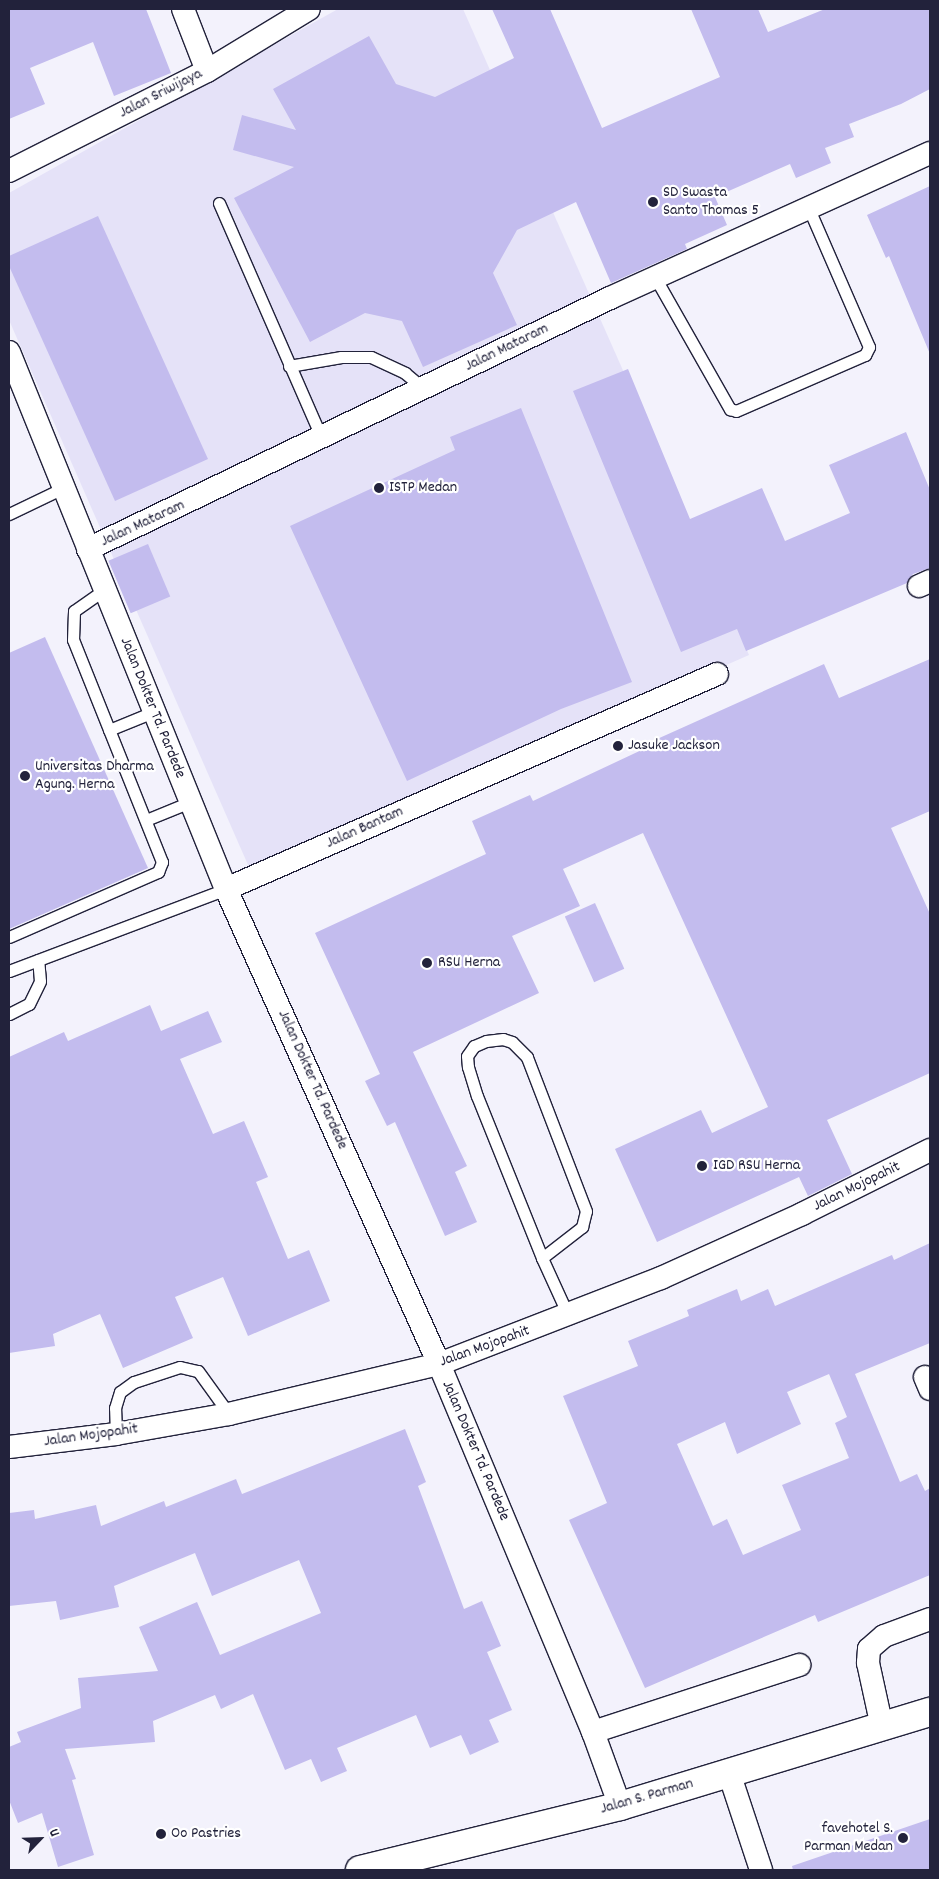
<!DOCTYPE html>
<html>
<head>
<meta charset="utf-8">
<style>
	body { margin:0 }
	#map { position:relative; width:939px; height:1879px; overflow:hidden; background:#f3f2fc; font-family:Dekko,sans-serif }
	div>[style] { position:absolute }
	.built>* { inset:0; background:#e5e2f8 }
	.building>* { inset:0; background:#c3bcee; transform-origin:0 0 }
	.roads { filter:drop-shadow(1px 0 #22223b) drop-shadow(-1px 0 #22223b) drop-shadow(0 1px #22223b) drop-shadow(0 -1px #22223b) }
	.lane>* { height:11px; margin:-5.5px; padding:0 5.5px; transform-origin:5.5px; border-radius:5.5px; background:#fff }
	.street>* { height:22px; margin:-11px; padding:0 11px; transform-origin:11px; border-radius:11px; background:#fff }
	.primary>* { height:28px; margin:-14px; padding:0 14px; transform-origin:14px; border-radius:14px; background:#fff }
	.dots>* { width:14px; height:14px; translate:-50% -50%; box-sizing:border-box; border:2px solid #fff; border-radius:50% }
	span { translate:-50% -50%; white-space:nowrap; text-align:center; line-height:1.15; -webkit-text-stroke:4.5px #fff; paint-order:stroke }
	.street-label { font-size:16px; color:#22223b }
	.poi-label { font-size:16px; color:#22223b }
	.left { translate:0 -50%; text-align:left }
	.right { translate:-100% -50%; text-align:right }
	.frame { position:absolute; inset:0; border:10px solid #22223b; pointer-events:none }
	.north { position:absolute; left:15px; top:1814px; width:50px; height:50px; -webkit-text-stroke:4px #fff; paint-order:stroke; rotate:66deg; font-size:14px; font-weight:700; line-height:20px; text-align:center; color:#22223b }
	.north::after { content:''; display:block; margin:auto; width:18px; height:22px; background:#22223b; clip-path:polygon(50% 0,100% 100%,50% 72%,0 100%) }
</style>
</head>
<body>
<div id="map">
	<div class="built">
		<div style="clip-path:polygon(338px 9px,463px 9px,749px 655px,252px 874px,9px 320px,9px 193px)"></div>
	</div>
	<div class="building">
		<div style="clip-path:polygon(9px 9px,146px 9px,171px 73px,114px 96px,93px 42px,30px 68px,45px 104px,9px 119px)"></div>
		<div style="clip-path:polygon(492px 9px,550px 9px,602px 128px,720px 77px,691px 9px,758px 9px,768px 32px,825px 9px,930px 9px,930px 89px,901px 104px,849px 124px,854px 137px,825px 148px,831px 163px,796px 178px,790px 164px,715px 197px,727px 225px,685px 244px,687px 249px,611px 283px,576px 202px,517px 230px,493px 273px,517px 325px,423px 367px,402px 321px,365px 313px,310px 342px,234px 198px,294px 167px,233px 150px,242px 115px,296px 130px,273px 89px,369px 36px,396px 84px,435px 97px,514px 58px)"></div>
		<div style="clip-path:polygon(930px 186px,930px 354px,889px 256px,886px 258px,867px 215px)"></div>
		<div style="clip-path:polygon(98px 216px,208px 459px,115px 501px,9px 266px,9px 256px)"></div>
		<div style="clip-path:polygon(628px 369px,690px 519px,762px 488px,785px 541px,850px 513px,829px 465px,906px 432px,930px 490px,930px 568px,913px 574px,907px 583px,746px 651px,737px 629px,681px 652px,573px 391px)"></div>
		<div style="clip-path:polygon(521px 408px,632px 682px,561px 709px,407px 781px,290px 526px,455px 450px,450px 437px)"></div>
		<div style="left:148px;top:544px;width:57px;height:43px;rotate:67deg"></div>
		<div style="clip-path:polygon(45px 637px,148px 868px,9px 929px,9px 653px)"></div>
		<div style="clip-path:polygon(930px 659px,930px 811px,891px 828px,930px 914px,930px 1073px,827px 1120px,852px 1174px,808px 1196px,799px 1177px,657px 1242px,615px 1149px,701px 1110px,712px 1133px,768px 1107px,643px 833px,563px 869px,580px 906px,512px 936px,539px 993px,413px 1052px,467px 1166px,455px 1172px,477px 1222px,445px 1236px,395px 1122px,387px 1126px,365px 1081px,380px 1074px,315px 933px,486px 854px,472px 821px,530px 795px,533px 801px,648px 747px,646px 744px,824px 664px,839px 698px)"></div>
		<div style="left:595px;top:903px;width:72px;height:33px;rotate:66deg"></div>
		<div style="clip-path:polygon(150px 1005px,161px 1031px,208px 1011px,222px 1042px,180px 1059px,213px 1134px,244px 1121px,268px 1177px,256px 1182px,288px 1259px,309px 1250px,330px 1301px,248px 1336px,223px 1277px,175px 1297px,193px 1338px,123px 1368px,100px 1314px,53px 1334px,55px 1346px,9px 1353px,9px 1057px,64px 1032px,68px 1041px)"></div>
		<div style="clip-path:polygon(evenodd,930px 1243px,930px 1343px,855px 1374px,900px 1482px,917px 1474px,925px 1491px,930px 1488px,930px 1575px,818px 1622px,815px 1615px,645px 1688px,569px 1520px,607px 1503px,563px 1396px,638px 1366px,628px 1341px,689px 1316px,687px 1310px,737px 1289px,741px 1301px,768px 1289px,775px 1306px,892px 1255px,894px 1260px,930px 1243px,829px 1374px,847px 1417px,835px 1423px,849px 1458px,782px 1485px,801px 1530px,743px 1555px,727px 1519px,713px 1526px,677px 1444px,725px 1422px,737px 1454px,801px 1424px,787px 1392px,829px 1374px)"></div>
		<div style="clip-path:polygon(405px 1429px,426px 1482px,418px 1486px,464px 1609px,482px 1601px,501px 1646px,487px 1652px,512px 1710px,489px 1720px,499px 1742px,470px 1755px,461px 1735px,430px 1748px,416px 1715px,337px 1748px,347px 1771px,321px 1782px,311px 1759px,285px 1770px,253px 1694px,221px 1709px,215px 1695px,153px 1721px,155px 1742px,65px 1749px,76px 1779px,72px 1780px,94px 1855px,58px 1867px,42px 1813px,18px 1823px,9px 1800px,9px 1747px,21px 1742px,17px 1732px,81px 1708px,78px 1678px,158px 1671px,139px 1627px,197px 1602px,220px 1655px,321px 1613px,299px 1560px,212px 1596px,195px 1553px,114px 1586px,119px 1607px,60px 1620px,56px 1601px,9px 1606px,9px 1513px,34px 1510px,35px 1519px,96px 1505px,101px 1526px,164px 1501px,166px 1507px,236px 1479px,242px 1494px)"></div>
		<div style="clip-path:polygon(930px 1819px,930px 1870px,793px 1870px,792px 1866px)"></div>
	</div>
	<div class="roads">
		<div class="lane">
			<div style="left:219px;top:203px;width:255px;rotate:66.4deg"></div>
			<div style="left:656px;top:279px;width:150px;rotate:60.4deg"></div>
			<div style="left:730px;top:409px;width:6px;rotate:18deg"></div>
			<div style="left:736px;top:411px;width:141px;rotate:-23.5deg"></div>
			<div style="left:865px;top:355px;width:9px;rotate:-63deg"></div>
			<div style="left:869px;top:347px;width:150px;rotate:-113.5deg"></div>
			<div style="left:289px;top:366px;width:53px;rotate:-9.8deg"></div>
			<div style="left:341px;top:357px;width:30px"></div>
			<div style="left:371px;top:357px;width:38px;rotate:25deg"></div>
			<div style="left:405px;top:373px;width:23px;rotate:40deg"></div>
			<div style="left:9px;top:514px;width:60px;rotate:-25.7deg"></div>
			<div style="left:109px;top:730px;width:48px;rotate:-22.2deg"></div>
			<div style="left:146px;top:820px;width:48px;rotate:-22.2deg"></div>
			<div style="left:9px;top:937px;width:163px;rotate:-23.6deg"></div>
			<div style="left:158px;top:872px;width:11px;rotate:-68deg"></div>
			<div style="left:162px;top:862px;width:239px;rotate:-111.8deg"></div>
			<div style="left:73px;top:640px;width:29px;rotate:-88deg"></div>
			<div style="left:74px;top:611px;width:37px;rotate:-35deg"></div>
			<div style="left:9px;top:971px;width:232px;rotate:-20.7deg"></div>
			<div style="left:9px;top:1014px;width:22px;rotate:-27deg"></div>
			<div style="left:29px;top:1004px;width:25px;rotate:-64deg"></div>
			<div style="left:40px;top:981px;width:21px;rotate:-95deg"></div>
			<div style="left:542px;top:1258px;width:51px;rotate:-37.8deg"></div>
			<div style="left:582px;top:1227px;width:16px;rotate:-76deg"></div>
			<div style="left:586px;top:1211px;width:165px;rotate:-111deg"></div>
			<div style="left:527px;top:1057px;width:21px;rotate:-135deg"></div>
			<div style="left:512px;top:1042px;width:9px;rotate:-162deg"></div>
			<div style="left:503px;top:1039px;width:17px;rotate:173deg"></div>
			<div style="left:486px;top:1041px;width:13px;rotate:157deg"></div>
			<div style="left:474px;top:1046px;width:12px;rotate:125deg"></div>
			<div style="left:467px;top:1056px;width:11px;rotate:85deg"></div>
			<div style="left:468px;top:1067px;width:30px;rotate:73deg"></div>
			<div style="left:477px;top:1096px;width:175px;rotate:68.1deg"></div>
			<div style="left:542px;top:1258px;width:63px;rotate:65.5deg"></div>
			<div style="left:116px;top:1434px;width:26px;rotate:-92deg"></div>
			<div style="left:115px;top:1408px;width:17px;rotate:-73deg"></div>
			<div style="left:120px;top:1392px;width:17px;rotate:-36deg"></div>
			<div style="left:134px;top:1382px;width:48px;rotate:-18.1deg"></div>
			<div style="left:180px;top:1367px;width:18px;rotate:13deg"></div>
			<div style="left:198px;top:1371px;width:53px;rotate:54.2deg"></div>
		</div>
		<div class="street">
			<div style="left:183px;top:9px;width:66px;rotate:68.8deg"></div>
			<div style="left:9px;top:171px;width:222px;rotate:-26.8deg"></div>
			<div style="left:207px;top:71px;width:119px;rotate:-31.3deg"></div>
			<div style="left:9px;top:352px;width:579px;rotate:68deg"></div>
			<div style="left:226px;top:889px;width:521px;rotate:65.85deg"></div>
			<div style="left:439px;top:1364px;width:399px;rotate:67.3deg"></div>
			<div style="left:593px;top:1732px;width:79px;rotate:70deg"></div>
			<div style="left:88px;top:549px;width:579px;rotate:-25.68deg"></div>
			<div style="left:610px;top:298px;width:351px;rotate:-24.4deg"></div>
			<div style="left:919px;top:586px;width:12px;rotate:-24deg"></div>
			<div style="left:226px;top:889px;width:536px;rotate:-23.65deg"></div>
			<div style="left:925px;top:1377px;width:13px;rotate:67deg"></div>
			<div style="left:9px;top:1447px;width:108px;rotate:-6.9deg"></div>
			<div style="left:116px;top:1434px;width:115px;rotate:-10deg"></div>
			<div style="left:229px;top:1414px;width:216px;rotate:-13.4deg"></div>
			<div style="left:439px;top:1364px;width:238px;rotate:-21.2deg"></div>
			<div style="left:661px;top:1278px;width:155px;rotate:-24.4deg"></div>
			<div style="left:802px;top:1214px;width:143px;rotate:-26.6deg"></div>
			<div style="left:882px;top:1727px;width:66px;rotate:-102.3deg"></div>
			<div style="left:868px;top:1663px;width:14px;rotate:-86deg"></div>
			<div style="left:869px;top:1649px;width:20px;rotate:-41deg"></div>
			<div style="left:884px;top:1636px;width:49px;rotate:-20.3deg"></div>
			<div style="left:593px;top:1732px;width:217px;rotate:-18deg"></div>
			<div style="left:729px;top:1773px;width:102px;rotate:71.7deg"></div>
		</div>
		<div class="primary">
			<div style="left:360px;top:1870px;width:268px;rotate:-13.8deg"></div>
			<div style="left:620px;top:1806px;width:324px;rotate:-16.9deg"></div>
		</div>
	</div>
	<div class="dots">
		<div style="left:653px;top:202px;background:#22223b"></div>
		<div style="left:379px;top:488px;background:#22223b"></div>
		<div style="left:618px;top:746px;background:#22223b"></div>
		<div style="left:25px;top:776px;background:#22223b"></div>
		<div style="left:427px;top:963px;background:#22223b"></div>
		<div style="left:702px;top:1166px;background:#22223b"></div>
		<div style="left:161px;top:1834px;background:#22223b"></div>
		<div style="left:903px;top:1838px;background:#22223b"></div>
	</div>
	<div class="street-label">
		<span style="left:161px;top:94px;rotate:-27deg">Jalan Sriwijaya</span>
		<span style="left:507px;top:348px;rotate:-26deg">Jalan Mataram</span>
		<span style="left:143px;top:524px;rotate:-25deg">Jalan Mataram</span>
		<span style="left:152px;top:708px;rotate:68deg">Jalan Dokter Td. Pardede</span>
		<span style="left:365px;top:828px;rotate:-24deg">Jalan Bantam</span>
		<span style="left:312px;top:1080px;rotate:66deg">Jalan Dokter Td. Pardede</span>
		<span style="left:857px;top:1187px;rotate:-26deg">Jalan Mojopahit</span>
		<span style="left:485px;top:1347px;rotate:-20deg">Jalan Mojopahit</span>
		<span style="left:91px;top:1436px;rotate:-8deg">Jalan Mojopahit</span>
		<span style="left:475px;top:1451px;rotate:67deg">Jalan Dokter Td. Pardede</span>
		<span style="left:647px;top:1797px;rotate:-16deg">Jalan S. Parman</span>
	</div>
	<div class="poi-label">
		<span class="left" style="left:663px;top:202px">SD Swasta<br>Santo Thomas 5</span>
		<span class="left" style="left:389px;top:488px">ISTP Medan</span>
		<span class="left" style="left:628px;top:746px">Jasuke Jackson</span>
		<span class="left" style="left:35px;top:776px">Universitas Dharma<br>Agung. Herna</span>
		<span class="left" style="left:438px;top:963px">RSU Herna</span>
		<span class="left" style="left:713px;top:1166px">IGD RSU Herna</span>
		<span class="right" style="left:893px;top:1838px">favehotel S.<br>Parman Medan</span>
		<span class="left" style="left:171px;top:1834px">Oo Pastries</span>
	</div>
	<div class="frame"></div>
	<div class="north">U</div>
</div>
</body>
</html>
